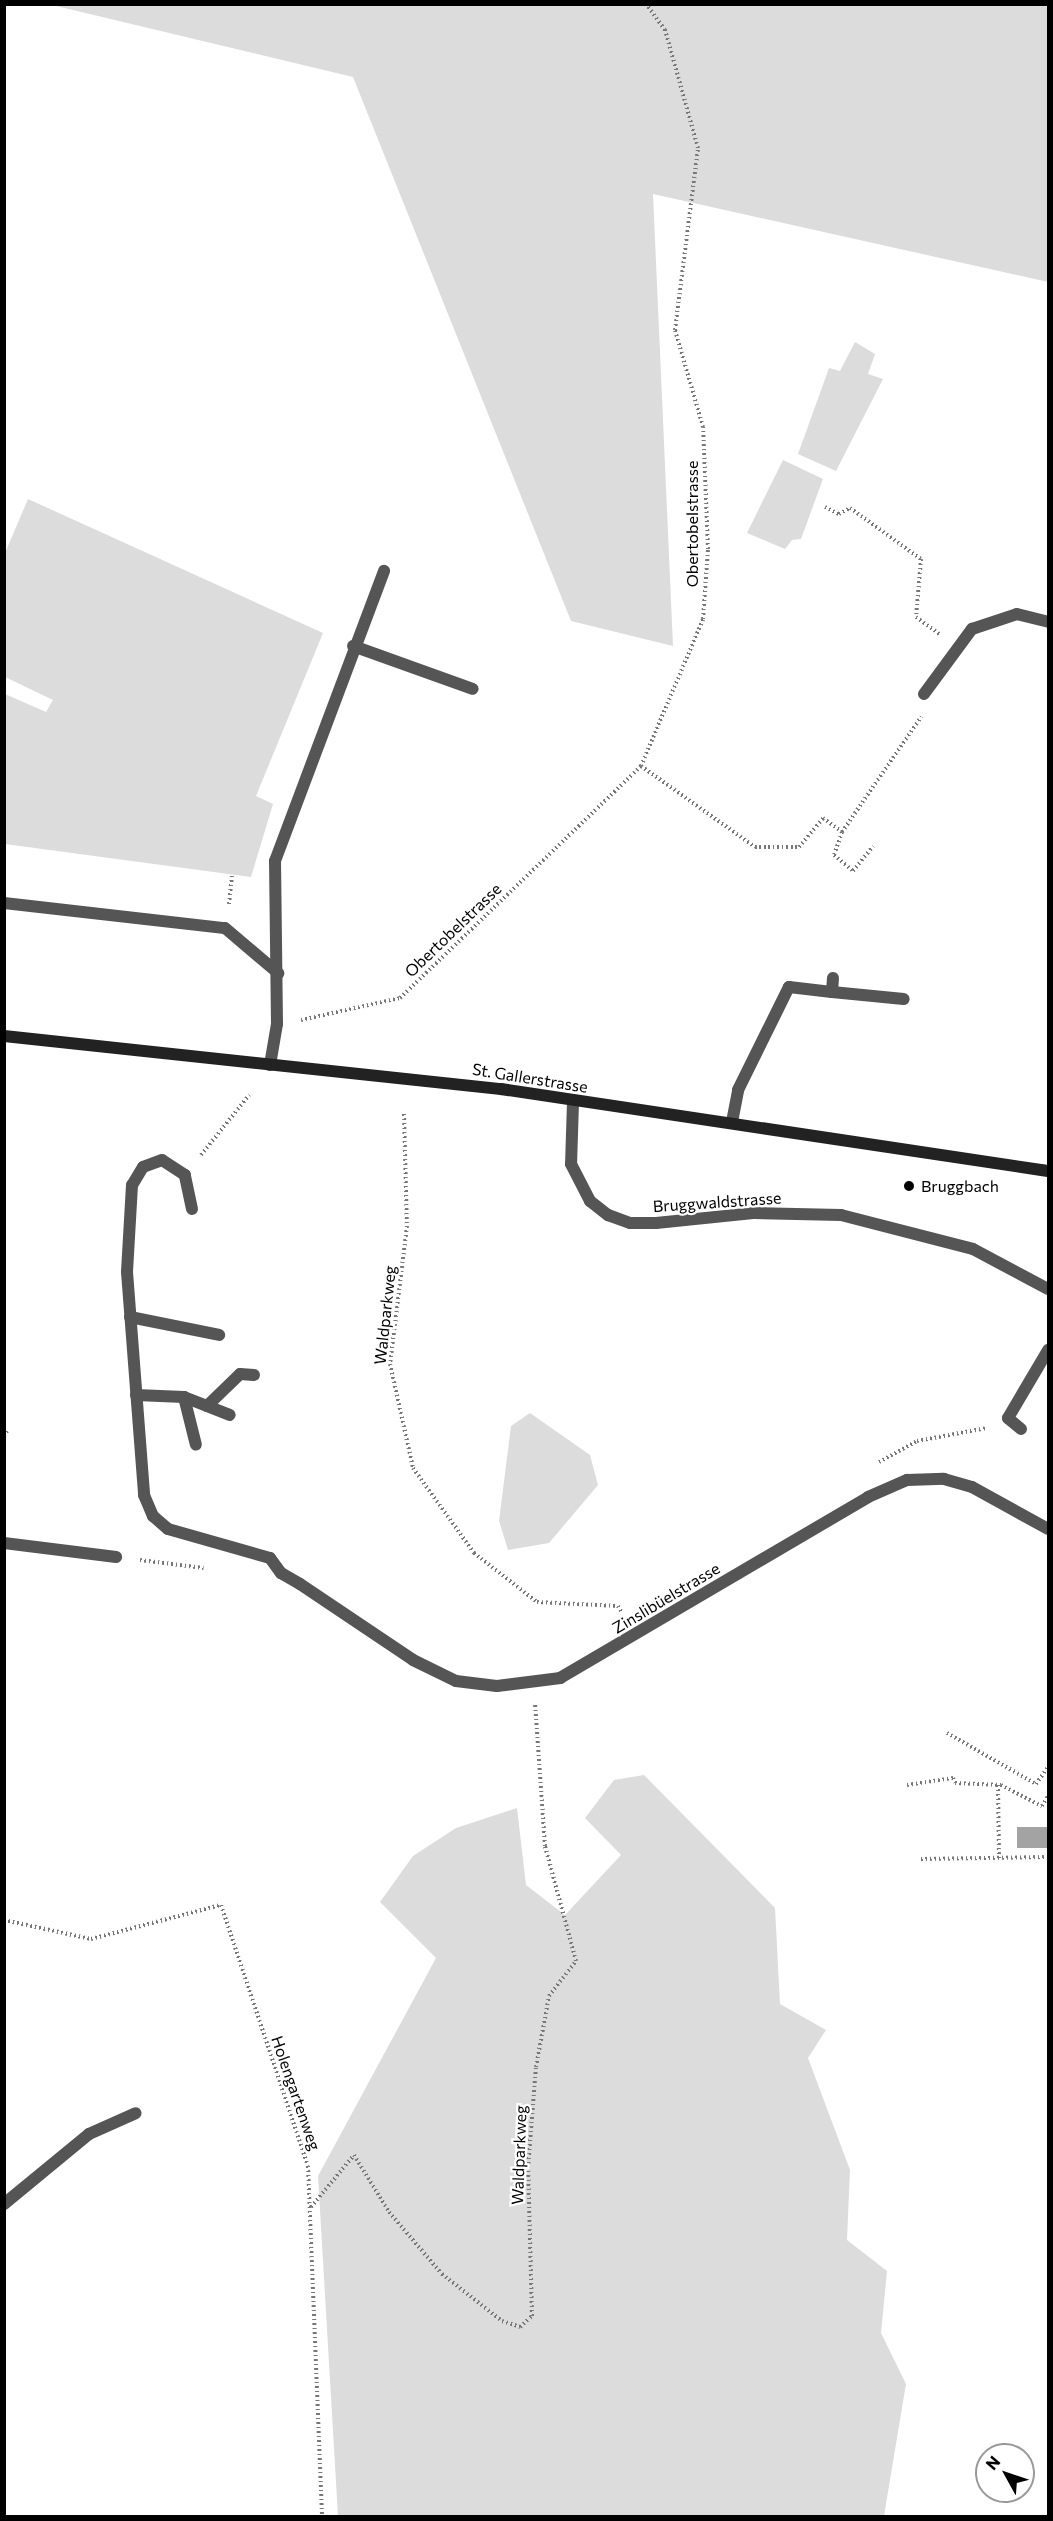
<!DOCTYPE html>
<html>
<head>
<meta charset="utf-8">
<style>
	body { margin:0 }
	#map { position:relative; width:1053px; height:2521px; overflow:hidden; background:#fff; font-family:Commissioner,sans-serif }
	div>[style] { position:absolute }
	.green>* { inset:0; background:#dcdcdc }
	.water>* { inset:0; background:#a3a3a3; transform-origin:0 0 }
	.path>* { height:4px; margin-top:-2px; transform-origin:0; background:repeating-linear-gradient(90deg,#777 0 1.5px,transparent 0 4.5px) }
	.lane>* { height:12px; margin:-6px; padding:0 6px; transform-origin:6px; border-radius:6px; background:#555 }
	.street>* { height:12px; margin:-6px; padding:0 6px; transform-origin:6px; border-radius:6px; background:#555 }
	.secondary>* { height:12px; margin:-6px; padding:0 6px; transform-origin:6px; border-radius:6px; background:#222 }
	.dots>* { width:16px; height:16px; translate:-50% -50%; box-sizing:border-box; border:3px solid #fff; border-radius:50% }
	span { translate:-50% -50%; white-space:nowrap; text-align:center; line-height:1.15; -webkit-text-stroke:4.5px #fff; paint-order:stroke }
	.street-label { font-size:16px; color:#000 }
	.poi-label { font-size:16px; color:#000 }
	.left { translate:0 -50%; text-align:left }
	.frame { position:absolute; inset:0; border:6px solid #000; pointer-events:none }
	.north { position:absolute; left:975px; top:2443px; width:60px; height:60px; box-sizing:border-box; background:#fff; border:2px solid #999; border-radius:50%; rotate:310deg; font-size:16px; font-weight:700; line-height:24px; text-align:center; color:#000 }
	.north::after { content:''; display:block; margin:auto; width:21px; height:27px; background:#000; clip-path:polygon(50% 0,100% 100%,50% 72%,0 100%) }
</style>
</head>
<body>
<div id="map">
	<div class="green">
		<div style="clip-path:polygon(52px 5px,1048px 5px,1048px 282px,653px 194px,673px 646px,571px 621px,353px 77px)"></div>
		<div style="clip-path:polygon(855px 342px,875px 354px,868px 374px,883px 379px,836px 471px,798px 454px,829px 368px,840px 371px)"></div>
		<div style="clip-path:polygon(783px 460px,823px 479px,801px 539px,792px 540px,785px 549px,747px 533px)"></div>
		<div style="clip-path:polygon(28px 499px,323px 633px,256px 796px,273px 804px,251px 877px,5px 844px,5px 694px,46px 712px,53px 700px,5px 677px,5px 553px)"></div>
		<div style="clip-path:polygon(530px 1413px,590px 1455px,598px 1485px,549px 1543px,508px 1550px,499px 1521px,511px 1426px)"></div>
		<div style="clip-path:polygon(644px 1775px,775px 1908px,780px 2004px,826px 2030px,808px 2058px,850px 2170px,847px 2240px,887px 2271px,881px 2333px,906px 2384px,884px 2516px,338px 2516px,318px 2176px,436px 1958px,380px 1902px,413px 1856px,456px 1828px,517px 1808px,526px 1885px,565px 1915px,621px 1855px,585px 1818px,614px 1780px)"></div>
	</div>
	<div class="water">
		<div style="left:1017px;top:1827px;width:31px;height:21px"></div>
	</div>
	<div class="path">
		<div style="left:825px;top:507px;width:16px;rotate:27deg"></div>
		<div style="left:839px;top:514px;width:13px;rotate:-29deg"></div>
		<div style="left:850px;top:508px;width:87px;rotate:35.7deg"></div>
		<div style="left:921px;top:559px;width:58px;rotate:94.9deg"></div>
		<div style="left:916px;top:617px;width:29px;rotate:36deg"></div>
		<div style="left:641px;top:766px;width:140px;rotate:35.4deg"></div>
		<div style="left:755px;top:847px;width:44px"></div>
		<div style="left:799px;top:847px;width:38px;rotate:-50deg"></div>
		<div style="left:823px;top:818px;width:24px;rotate:36deg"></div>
		<div style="left:842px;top:832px;width:140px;rotate:-55.5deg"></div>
		<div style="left:842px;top:832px;width:24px;rotate:109deg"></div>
		<div style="left:834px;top:855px;width:25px;rotate:40deg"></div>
		<div style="left:853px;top:871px;width:32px;rotate:-51deg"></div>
		<div style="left:229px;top:904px;width:29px;rotate:-84deg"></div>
		<div style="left:301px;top:1020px;width:101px;rotate:-12.5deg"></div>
		<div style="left:400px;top:998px;width:335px;rotate:-43.9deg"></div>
		<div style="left:641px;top:766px;width:160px;rotate:-67.1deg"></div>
		<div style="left:703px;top:619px;width:70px;rotate:-85.9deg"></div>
		<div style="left:708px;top:549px;width:122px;rotate:-92.3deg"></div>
		<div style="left:703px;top:427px;width:101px;rotate:-106.1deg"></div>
		<div style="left:675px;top:330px;width:183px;rotate:-82.8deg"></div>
		<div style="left:698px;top:148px;width:123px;rotate:-105.6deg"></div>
		<div style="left:665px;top:30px;width:32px;rotate:-126deg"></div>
		<div style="left:404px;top:1114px;width:112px;rotate:88.5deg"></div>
		<div style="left:407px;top:1226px;width:139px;rotate:97deg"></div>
		<div style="left:390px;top:1364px;width:107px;rotate:77.5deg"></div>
		<div style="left:413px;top:1468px;width:105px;rotate:54.3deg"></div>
		<div style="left:474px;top:1553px;width:80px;rotate:37.9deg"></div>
		<div style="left:537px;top:1602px;width:81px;rotate:2.8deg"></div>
		<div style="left:618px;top:1606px;width:8px;rotate:60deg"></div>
		<div style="left:201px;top:1155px;width:77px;rotate:-51.3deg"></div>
		<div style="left:4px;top:1436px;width:6px;rotate:-59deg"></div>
		<div style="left:879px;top:1462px;width:43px;rotate:-28.9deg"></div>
		<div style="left:917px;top:1441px;width:71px;rotate:-10.5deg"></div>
		<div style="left:140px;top:1560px;width:64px;rotate:7.1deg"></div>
		<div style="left:947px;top:1733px;width:103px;rotate:29.8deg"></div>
		<div style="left:1036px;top:1784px;width:21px;rotate:-55deg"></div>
		<div style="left:907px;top:1785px;width:47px;rotate:-8.7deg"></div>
		<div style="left:953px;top:1778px;width:5px;rotate:68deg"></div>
		<div style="left:955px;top:1783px;width:46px;rotate:2.5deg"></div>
		<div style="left:1001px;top:1785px;width:46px;rotate:27.1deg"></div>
		<div style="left:1042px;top:1806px;width:12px;rotate:-59deg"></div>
		<div style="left:998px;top:1785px;width:73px;rotate:89.2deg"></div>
		<div style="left:921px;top:1859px;width:127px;rotate:-0.9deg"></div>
		<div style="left:4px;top:1920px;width:89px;rotate:12.3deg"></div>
		<div style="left:91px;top:1939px;width:134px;rotate:-14.7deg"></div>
		<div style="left:221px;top:1905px;width:275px;rotate:71.6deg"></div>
		<div style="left:308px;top:2166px;width:350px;rotate:87.7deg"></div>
		<div style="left:311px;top:2207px;width:67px;rotate:-50.4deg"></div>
		<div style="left:354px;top:2155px;width:67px;rotate:58.4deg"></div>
		<div style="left:389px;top:2212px;width:82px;rotate:49.5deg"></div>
		<div style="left:442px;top:2274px;width:76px;rotate:38.1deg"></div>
		<div style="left:502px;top:2321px;width:19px;rotate:18deg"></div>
		<div style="left:520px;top:2327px;width:16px;rotate:-43deg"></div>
		<div style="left:532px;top:2316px;width:148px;rotate:-91.5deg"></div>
		<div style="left:528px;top:2168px;width:101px;rotate:-85.5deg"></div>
		<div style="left:536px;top:2067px;width:72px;rotate:-79.6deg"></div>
		<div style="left:549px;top:1996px;width:44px;rotate:-52.4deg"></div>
		<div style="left:576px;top:1961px;width:119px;rotate:-105.1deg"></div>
		<div style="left:545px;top:1846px;width:142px;rotate:-94deg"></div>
	</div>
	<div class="lane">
		<div style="left:353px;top:646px;width:127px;rotate:19.7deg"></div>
		<div style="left:4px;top:903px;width:222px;rotate:6.5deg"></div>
		<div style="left:225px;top:928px;width:70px;rotate:40.3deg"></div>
		<div style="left:832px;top:992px;width:72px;rotate:5.6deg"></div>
		<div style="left:270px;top:1065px;width:42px;rotate:-80.3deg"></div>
		<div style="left:277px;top:1024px;width:163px;rotate:-90.7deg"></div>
		<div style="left:275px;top:861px;width:310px;rotate:-69.4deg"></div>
		<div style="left:732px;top:1122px;width:33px;rotate:-79deg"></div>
		<div style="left:738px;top:1090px;width:115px;rotate:-63.7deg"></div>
		<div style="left:789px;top:987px;width:43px;rotate:6.6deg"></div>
		<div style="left:832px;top:992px;width:14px;rotate:-86deg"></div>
		<div style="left:192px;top:1209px;width:35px;rotate:-102deg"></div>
		<div style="left:185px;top:1175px;width:27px;rotate:-147deg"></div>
		<div style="left:162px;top:1160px;width:20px;rotate:160deg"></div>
		<div style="left:143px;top:1167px;width:21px;rotate:121deg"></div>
		<div style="left:132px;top:1185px;width:87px;rotate:93.3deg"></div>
		<div style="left:127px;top:1272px;width:224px;rotate:85.6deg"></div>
		<div style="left:144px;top:1495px;width:23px;rotate:67deg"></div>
		<div style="left:153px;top:1516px;width:20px;rotate:41deg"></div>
		<div style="left:168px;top:1529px;width:106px;rotate:15.9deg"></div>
		<div style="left:270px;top:1558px;width:19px;rotate:54deg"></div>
		<div style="left:281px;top:1573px;width:22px;rotate:30deg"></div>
		<div style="left:130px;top:1317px;width:91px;rotate:11.4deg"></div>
		<div style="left:136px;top:1395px;width:48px;rotate:2.4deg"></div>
		<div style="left:184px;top:1397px;width:49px;rotate:21.4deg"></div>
		<div style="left:184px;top:1397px;width:49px;rotate:76deg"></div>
		<div style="left:207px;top:1406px;width:46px;rotate:-44.1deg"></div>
		<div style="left:240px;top:1374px;width:14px;rotate:4deg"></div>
		<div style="left:1021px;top:1429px;width:17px;rotate:-140deg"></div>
		<div style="left:1008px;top:1418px;width:79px;rotate:-59.5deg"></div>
		<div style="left:4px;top:2204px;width:110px;rotate:-39.5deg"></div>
		<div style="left:89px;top:2134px;width:51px;rotate:-24.1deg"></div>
	</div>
	<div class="street">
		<div style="left:924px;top:694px;width:81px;rotate:-53.6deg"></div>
		<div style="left:972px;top:629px;width:47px;rotate:-18.4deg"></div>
		<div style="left:1017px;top:614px;width:32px;rotate:14deg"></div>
		<div style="left:573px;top:1102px;width:62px;rotate:91.8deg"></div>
		<div style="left:571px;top:1164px;width:42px;rotate:62.8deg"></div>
		<div style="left:590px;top:1201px;width:23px;rotate:38deg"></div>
		<div style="left:608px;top:1215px;width:23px;rotate:20deg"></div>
		<div style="left:630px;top:1223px;width:26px"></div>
		<div style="left:656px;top:1223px;width:100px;rotate:-5.8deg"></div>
		<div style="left:755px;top:1213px;width:86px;rotate:1.3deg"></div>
		<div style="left:841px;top:1215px;width:136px;rotate:14.4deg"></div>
		<div style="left:973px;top:1249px;width:85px;rotate:28.1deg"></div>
		<div style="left:4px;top:1543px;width:113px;rotate:7.1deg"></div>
		<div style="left:300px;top:1584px;width:136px;rotate:33.9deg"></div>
		<div style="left:413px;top:1660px;width:48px;rotate:26deg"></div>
		<div style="left:456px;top:1681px;width:41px;rotate:7deg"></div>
		<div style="left:497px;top:1686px;width:64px;rotate:-7.2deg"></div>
		<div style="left:560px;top:1678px;width:357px;rotate:-30.4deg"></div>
		<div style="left:868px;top:1497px;width:43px;rotate:-23.6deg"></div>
		<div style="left:907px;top:1480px;width:37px;rotate:-2deg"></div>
		<div style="left:944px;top:1479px;width:29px;rotate:16deg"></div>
		<div style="left:972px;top:1487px;width:87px;rotate:28.9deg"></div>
	</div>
	<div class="secondary">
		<div style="left:4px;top:1036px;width:500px;rotate:6.1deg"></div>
		<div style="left:501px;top:1089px;width:553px;rotate:8.53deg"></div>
	</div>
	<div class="dots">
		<div style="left:909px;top:1186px;background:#000"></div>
	</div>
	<div class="street-label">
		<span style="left:692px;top:524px;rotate:-90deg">Obertobelstrasse</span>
		<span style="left:453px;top:930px;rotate:-44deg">Obertobelstrasse</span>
		<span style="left:530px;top:1078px;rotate:9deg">St. Gallerstrasse</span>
		<span style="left:717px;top:1202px;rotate:-4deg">Bruggwaldstrasse</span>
		<span style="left:385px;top:1315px;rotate:-84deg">Waldparkweg</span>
		<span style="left:666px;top:1598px;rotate:-31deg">Zinslibüelstrasse</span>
		<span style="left:296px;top:2093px;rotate:71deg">Holengartenweg</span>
		<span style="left:519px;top:2155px;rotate:-88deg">Waldparkweg</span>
	</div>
	<div class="poi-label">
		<span class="left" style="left:921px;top:1186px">Bruggbach</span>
	</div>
	<div class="frame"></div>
	<div class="north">N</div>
</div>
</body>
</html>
